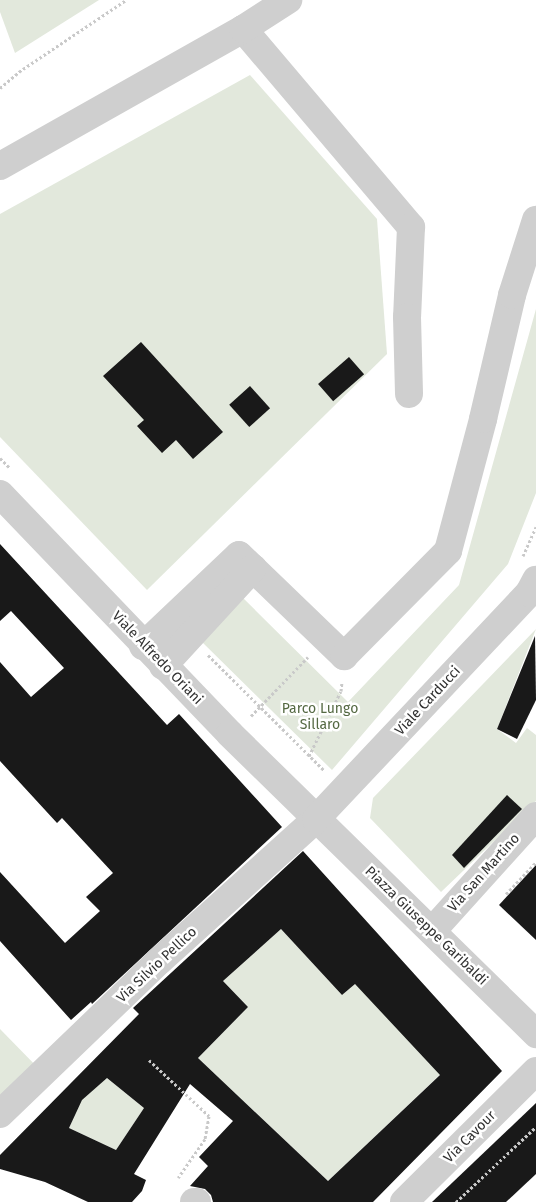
<!DOCTYPE html>
<html>
<head>
<meta charset="utf-8">
<style>
	body { margin:0 }
	#map { position:relative; width:536px; height:1202px; overflow:hidden; background:#fff; font-family:"Fira Sans",sans-serif }
	div>[style] { position:absolute }
	.green>* { inset:0; background:#e2e8dc }
	.building>* { inset:0; background:#191919; transform-origin:0 0 }
	.path>* { height:3px; margin-top:-1.5px; transform-origin:0; background:repeating-linear-gradient(90deg,#c9c9c9 0 2.5px,transparent 0 5px) }
	.minor>* { height:28px; margin:-14px; padding:0 14px; transform-origin:14px; border-radius:14px; background:#cfcfcf }
	span { translate:-50% -50%; white-space:nowrap; text-align:center; line-height:1.15; -webkit-text-stroke:5px #fff; paint-order:stroke }
	.street-label { font-size:14px; color:#323232 }
	.park-label { font-size:14px; color:#556943 }
</style>
</head>
<body>
<div id="map">
	<div class="green">
		<div style="clip-path:polygon(0 0,99px 0,15px 53px,0 12px)"></div>
		<div style="clip-path:polygon(250px 75px,377px 219px,387px 354px,147px 590px,0 437px,0 214px)"></div>
		<div style="clip-path:polygon(536px 309px,536px 493px,508px 564px,332px 770px,201px 641px,241px 596px,348px 702px,459px 585px)"></div>
		<div style="clip-path:polygon(536px 629px,497px 729px,516px 743px,527px 728px,536px 735px,536px 801px,441px 892px,370px 818px,373px 798px)"></div>
		<div style="clip-path:polygon(281px 929px,342px 995px,355px 984px,447px 1068px,328px 1181px,198px 1058px,248px 1007px,223px 981px)"></div>
		<div style="clip-path:polygon(0 1029px,44px 1074px,0 1111px)"></div>
		<div style="clip-path:polygon(107px 1078px,144px 1108px,116px 1150px,69px 1128px,87px 1084px,94px 1089px)"></div>
	</div>
	<div class="building">
		<div style="clip-path:polygon(141px 342px,223px 432px,193px 459px,176px 440px,162px 453px,137px 426px,144px 420px,103px 376px)"></div>
		<div style="left:349px;top:357px;width:23px;height:41px;rotate:49deg"></div>
		<div style="left:250px;top:386px;width:30px;height:28px;rotate:48deg"></div>
		<div style="clip-path:polygon(0 544px,167px 725px,179px 714px,282px 827px,92px 1004px,91px 1002px,71px 1020px,0 941px,0 872px,65px 943px,100px 911px,86px 897px,113px 873px,62px 818px,57px 823px,0 761px,0 662px,31px 697px,64px 668px,11px 611px,0 621px)"></div>
		<div style="clip-path:polygon(535px 636px,536px 700px,517px 739px,497px 729px)"></div>
		<div style="clip-path:polygon(507px 795px,522px 809px,464px 868px,452px 855px)"></div>
		<div style="clip-path:polygon(evenodd,303px 851px,502px 1071px,373px 1202px,213px 1202px,211px 1195px,205px 1189px,190px 1186px,208px 1166px,199px 1157px,233px 1121px,190px 1084px,134px 1174px,146px 1180px,142px 1191px,132px 1202px,88px 1202px,45px 1182px,0 1169px,0 1155px,139px 1014px,133px 1008px,303px 851px,281px 929px,342px 995px,355px 984px,440px 1075px,328px 1181px,198px 1058px,248px 1007px,223px 981px,281px 929px,303px 851px,107px 1078px,144px 1108px,116px 1150px,69px 1128px,82px 1100px,107px 1078px)"></div>
		<div style="clip-path:polygon(536px 865px,536px 940px,499px 905px)"></div>
		<div style="clip-path:polygon(536px 1103px,536px 1174px,506px 1202px,432px 1202px)"></div>
	</div>
	<div class="path">
		<div style="left:0;top:88px;width:30px;rotate:-40deg"></div>
		<div style="left:23px;top:69px;width:124px;rotate:-33.8deg"></div>
		<div style="left:0;top:458px;width:13px;rotate:45deg"></div>
		<div style="left:523px;top:556px;width:32px;rotate:-66deg"></div>
		<div style="left:208px;top:655px;width:163px;rotate:44.8deg"></div>
		<div style="left:251px;top:716px;width:82px;rotate:-46deg"></div>
		<div style="left:309px;top:756px;width:72px;rotate:-63.8deg"></div>
		<div style="left:341px;top:691px;width:9px;rotate:-84deg"></div>
		<div style="left:506px;top:894px;width:44px;rotate:-46.8deg"></div>
		<div style="left:149px;top:1060px;width:82px;rotate:43deg"></div>
		<div style="left:209px;top:1116px;width:23px;rotate:100deg"></div>
		<div style="left:205px;top:1139px;width:47px;rotate:124.7deg"></div>
		<div style="left:456px;top:1202px;width:110px;rotate:-43.2deg"></div>
	</div>
	<div class="minor">
		<div style="left:243px;top:29px;width:260px;rotate:49.7deg"></div>
		<div style="left:411px;top:227px;width:90px;rotate:92.5deg"></div>
		<div style="left:407px;top:317px;width:77px;rotate:88.5deg"></div>
		<div style="left:0;top:166px;width:279px;rotate:-29.4deg"></div>
		<div style="left:243px;top:29px;width:54px;rotate:-32.8deg"></div>
		<div style="left:0;top:494px;width:332px;rotate:46.2deg"></div>
		<div style="left:230px;top:734px;width:429px;rotate:44.4deg"></div>
		<div style="left:143px;top:646px;width:132px;rotate:-43.5deg"></div>
		<div style="left:239px;top:555px;width:146px;rotate:43.9deg"></div>
		<div style="left:344px;top:656px;width:148px;rotate:-45.3deg"></div>
		<div style="left:448px;top:551px;width:137px;rotate:-75.1deg"></div>
		<div style="left:483px;top:419px;width:127px;rotate:-76.8deg"></div>
		<div style="left:512px;top:295px;width:79px;rotate:-72.3deg"></div>
		<div style="left:163px;top:666px;width:133px;rotate:-47.4deg"></div>
		<div style="left:432px;top:931px;width:155px;rotate:-47.9deg"></div>
		<div style="left:0;top:1114px;width:221px;rotate:-43.9deg"></div>
		<div style="left:159px;top:961px;width:212px;rotate:-42.1deg"></div>
		<div style="left:316px;top:819px;width:311px;rotate:-46.7deg"></div>
		<div style="left:529px;top:593px;width:15px;rotate:-62deg"></div>
		<div style="left:194px;top:1202px;width:3px"></div>
		<div style="left:404px;top:1202px;width:186px;rotate:-44.8deg"></div>
	</div>
	<div class="street-label">
		<span style="left:157px;top:658px;rotate:46deg">Viale Alfredo Oriani</span>
		<span style="left:428px;top:701px;rotate:-47deg">Viale Carducci</span>
		<span style="left:484px;top:873px;rotate:-48deg">Via San Martino</span>
		<span style="left:426px;top:926px;rotate:44deg">Piazza Giuseppe Garibaldi</span>
		<span style="left:157px;top:965px;rotate:-43deg">Via Silvio Pellico</span>
		<span style="left:470px;top:1137px;rotate:-45deg">Via Cavour</span>
	</div>
	<div class="park-label">
		<span style="left:320px;top:717px">Parco Lungo<br>Sillaro</span>
	</div>
</div>
</body>
</html>
